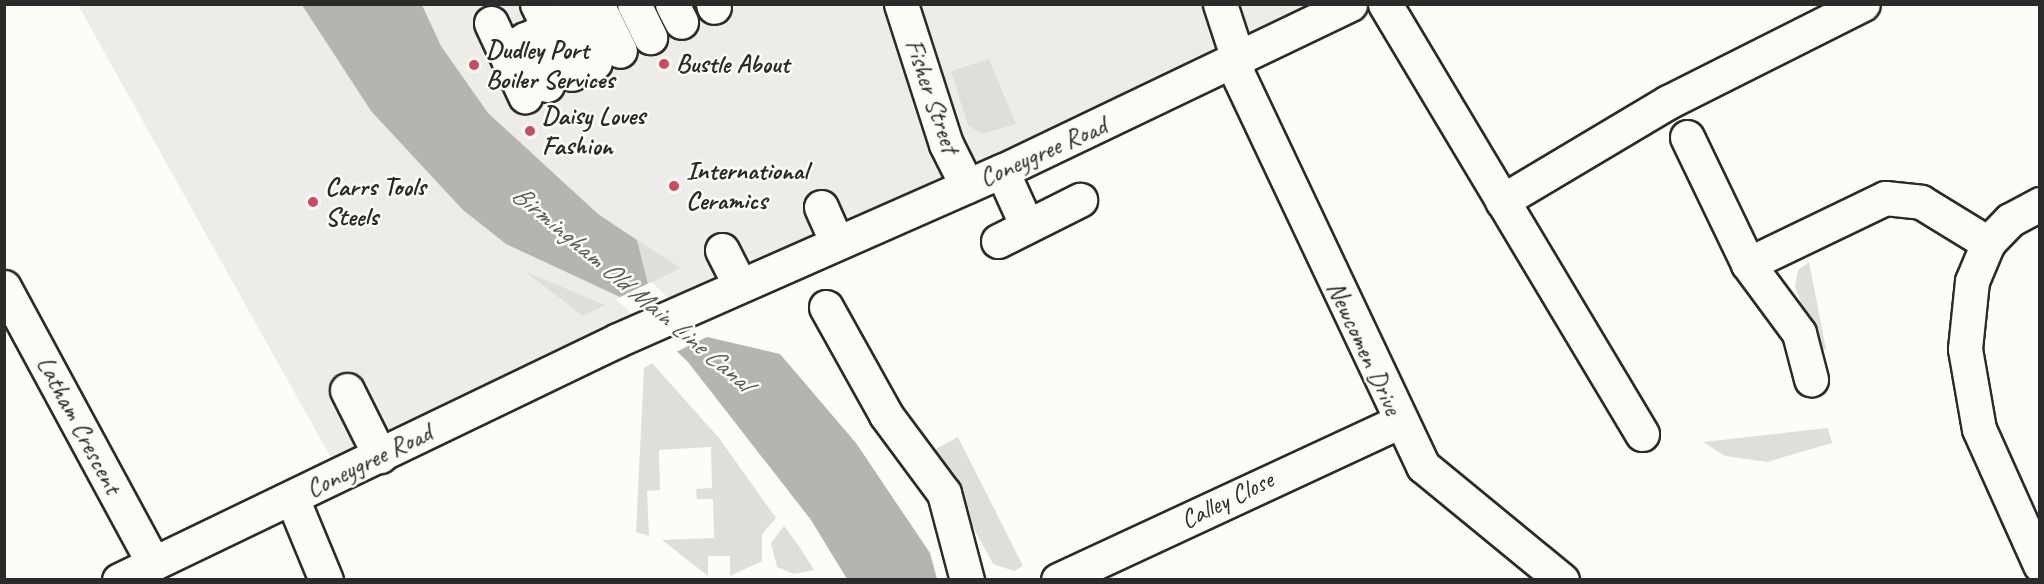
<!DOCTYPE html>
<html>
<head>
<meta charset="utf-8">
<style>
	body { margin:0 }
	#map { position:relative; width:2044px; height:584px; overflow:hidden; background:#fdfcf7; font-family:Caveat,sans-serif }
	div>[style] { position:absolute }
	.built>* { inset:0; background:#edece8 }
	.green>* { inset:0; background:#dfdeda }
	.water>* { inset:0; background:#b5b4b1 }
	.pier>* { inset:0; background:#fdfcf7 }
	.roads { filter:drop-shadow(2px 0 #2b2b2b) drop-shadow(-2px 0 #2b2b2b) drop-shadow(0 2px #2b2b2b) drop-shadow(0 -2px #2b2b2b) }
	.minor>* { height:33px; margin:-16.5px; padding:0 16.5px; transform-origin:16.5px; border-radius:16.5px; background:#fdfcf7 }
	.dots>* { width:16px; height:16px; translate:-50% -50%; box-sizing:border-box; border:3px solid #fdfcf7; border-radius:50% }
	span { translate:-50% -50%; white-space:nowrap; text-align:center; line-height:1.15; -webkit-text-stroke:5px #fdfcf7; paint-order:stroke }
	.poi-label { font-size:26px; color:#2b2b2b; font-weight:700 }
	.left { translate:0 -50%; text-align:left }
	.street-label { font-size:26px; color:#2b2b2b }
	.water-label { font-size:27px; color:#5b5b5a; font-style:italic }
	.frame { position:absolute; inset:0; border:6px solid #2b2b2b; pointer-events:none }
</style>
</head>
<body>
<div id="map">
	<div class="built">
		<div style="clip-path:polygon(78px 5px,1350px 5px,340px 474px)"></div>
	</div>
	<div class="green">
		<div style="clip-path:polygon(989px 59px,1016px 124px,982px 134px,968px 125px,951px 71px)"></div>
		<div style="clip-path:polygon(637px 240px,681px 268px,648px 284px)"></div>
		<div style="clip-path:polygon(1809px 262px,1826px 349px,1817px 351px,1795px 286px,1798px 270px)"></div>
		<div style="clip-path:polygon(526px 272px,605px 305px,583px 316px)"></div>
		<div style="clip-path:polygon(652px 363px,719px 438px,776px 518px,762px 534px,762px 561px,730px 576px,730px 556px,708px 556px,708px 576px,662px 540px,714px 538px,713px 499px,697px 499px,696px 489px,712px 488px,711px 447px,659px 450px,660px 490px,647px 491px,649px 536px,636px 532px,644px 368px)"></div>
		<div style="clip-path:polygon(1828px 428px,1832px 443px,1767px 462px,1725px 456px,1703px 442px)"></div>
		<div style="clip-path:polygon(958px 437px,1023px 566px,1014px 571px,993px 564px,932px 451px)"></div>
		<div style="clip-path:polygon(784px 526px,799px 546px,814px 570px,794px 574px,777px 567px,771px 543px)"></div>
	</div>
	<div class="water">
		<div style="clip-path:polygon(302px 5px,422px 5px,441px 46px,488px 113px,598px 214px,637px 240px,648px 284px,707px 337px,780px 354px,856px 443px,930px 553px,937px 579px,847px 579px,811px 520px,688px 362px,620px 297px,506px 244px,463px 210px,371px 111px)"></div>
	</div>
	<div class="pier">
		<div style="clip-path:polygon(651px 282px,708px 334px,711px 335px,674px 353px,616px 299px)"></div>
	</div>
	<div class="roads">
		<div class="minor">
			<div style="left:537px;top:4px;width:78px;rotate:63.4deg"></div>
			<div style="left:597px;top:4px;width:52px;rotate:63.9deg"></div>
			<div style="left:634px;top:4px;width:37px;rotate:64deg"></div>
			<div style="left:672px;top:4px;width:20px;rotate:63deg"></div>
			<div style="left:713px;top:4px;width:3px;rotate:72deg"></div>
			<div style="left:901px;top:4px;width:147px;rotate:72.2deg"></div>
			<div style="left:946px;top:144px;width:47px;rotate:63.4deg"></div>
			<div style="left:1220px;top:4px;width:61px;rotate:71.9deg"></div>
			<div style="left:1385px;top:4px;width:501px;rotate:59.13deg"></div>
			<div style="left:572px;top:16px;width:52px;rotate:63.9deg"></div>
			<div style="left:491px;top:23px;width:81px;rotate:65deg"></div>
			<div style="left:525px;top:39px;width:51px;rotate:64.4deg"></div>
			<div style="left:504px;top:50px;width:104px;rotate:-26.3deg"></div>
			<div style="left:1233px;top:64px;width:445px;rotate:64.7deg"></div>
			<div style="left:1423px;top:466px;width:180px;rotate:39.4deg"></div>
			<div style="left:1687px;top:137px;width:141px;rotate:64.3deg"></div>
			<div style="left:1748px;top:264px;width:86px;rotate:53.5deg"></div>
			<div style="left:1799px;top:333px;width:48px;rotate:75.4deg"></div>
			<div style="left:1002px;top:171px;width:60px;rotate:65.6deg"></div>
			<div style="left:1502px;top:201px;width:193px;rotate:-30.8deg"></div>
			<div style="left:1668px;top:102px;width:218px;rotate:-26.7deg"></div>
			<div style="left:2040px;top:204px;width:34px;rotate:152deg"></div>
			<div style="left:2010px;top:220px;width:32px;rotate:134deg"></div>
			<div style="left:1988px;top:243px;width:41px;rotate:112.8deg"></div>
			<div style="left:1972px;top:281px;width:68px;rotate:95.9deg"></div>
			<div style="left:1965px;top:349px;width:81px;rotate:80.1deg"></div>
			<div style="left:1979px;top:429px;width:149px;rotate:65.8deg"></div>
			<div style="left:821px;top:207px;width:39px;rotate:66deg"></div>
			<div style="left:998px;top:241px;width:92px;rotate:-26.6deg"></div>
			<div style="left:722px;top:250px;width:39px;rotate:63deg"></div>
			<div style="left:1748px;top:264px;width:152px;rotate:-25.7deg"></div>
			<div style="left:1885px;top:198px;width:36px;rotate:6deg"></div>
			<div style="left:1921px;top:202px;width:79px;rotate:31.5deg"></div>
			<div style="left:4px;top:287px;width:314px;rotate:61.6deg"></div>
			<div style="left:826px;top:307px;width:124px;rotate:60.9deg"></div>
			<div style="left:886px;top:415px;width:97px;rotate:53.4deg"></div>
			<div style="left:944px;top:493px;width:90px;rotate:75.2deg"></div>
			<div style="left:347px;top:390px;width:74px;rotate:63.4deg"></div>
			<div style="left:292px;top:498px;width:89px;rotate:67.5deg"></div>
			<div style="left:119px;top:580px;width:554px;rotate:-25.69deg"></div>
			<div style="left:618px;top:340px;width:420px;rotate:-23.8deg"></div>
			<div style="left:1002px;top:171px;width:386px;rotate:-25.6deg"></div>
			<div style="left:1058px;top:580px;width:375px;rotate:-24.9deg"></div>
		</div>
	</div>
	<div class="dots">
		<div style="left:664px;top:64px;background:#d1495b"></div>
		<div style="left:474px;top:65px;background:#d1495b"></div>
		<div style="left:530px;top:131px;background:#d1495b"></div>
		<div style="left:674px;top:186px;background:#d1495b"></div>
		<div style="left:313px;top:202px;background:#d1495b"></div>
	</div>
	<div class="poi-label">
		<span class="left" style="left:486px;top:65px">Dudley Port<br>Boiler Services</span>
		<span class="left" style="left:676px;top:64px">Bustle About</span>
		<span class="left" style="left:542px;top:131px">Daisy Loves<br>Fashion</span>
		<span class="left" style="left:686px;top:186px">International<br>Ceramics</span>
		<span class="left" style="left:325px;top:202px">Carrs Tools<br>Steels</span>
	</div>
	<div class="street-label">
		<span style="left:932px;top:96px;rotate:71deg">Fisher Street</span>
		<span style="left:1043px;top:152px;rotate:-24deg">Coneygree Road</span>
		<span style="left:1364px;top:348px;rotate:65deg">Newcomen Drive</span>
		<span style="left:79px;top:425px;rotate:62deg">Latham Crescent</span>
		<span style="left:369px;top:461px;rotate:-26deg">Coneygree Road</span>
		<span style="left:1227px;top:500px;rotate:-26deg">Calley Close</span>
	</div>
	<div class="water-label">
		<span style="left:632px;top:288px;rotate:40deg">Birmingham Old Main Line Canal</span>
	</div>
	<div class="frame"></div>
</div>
</body>
</html>
